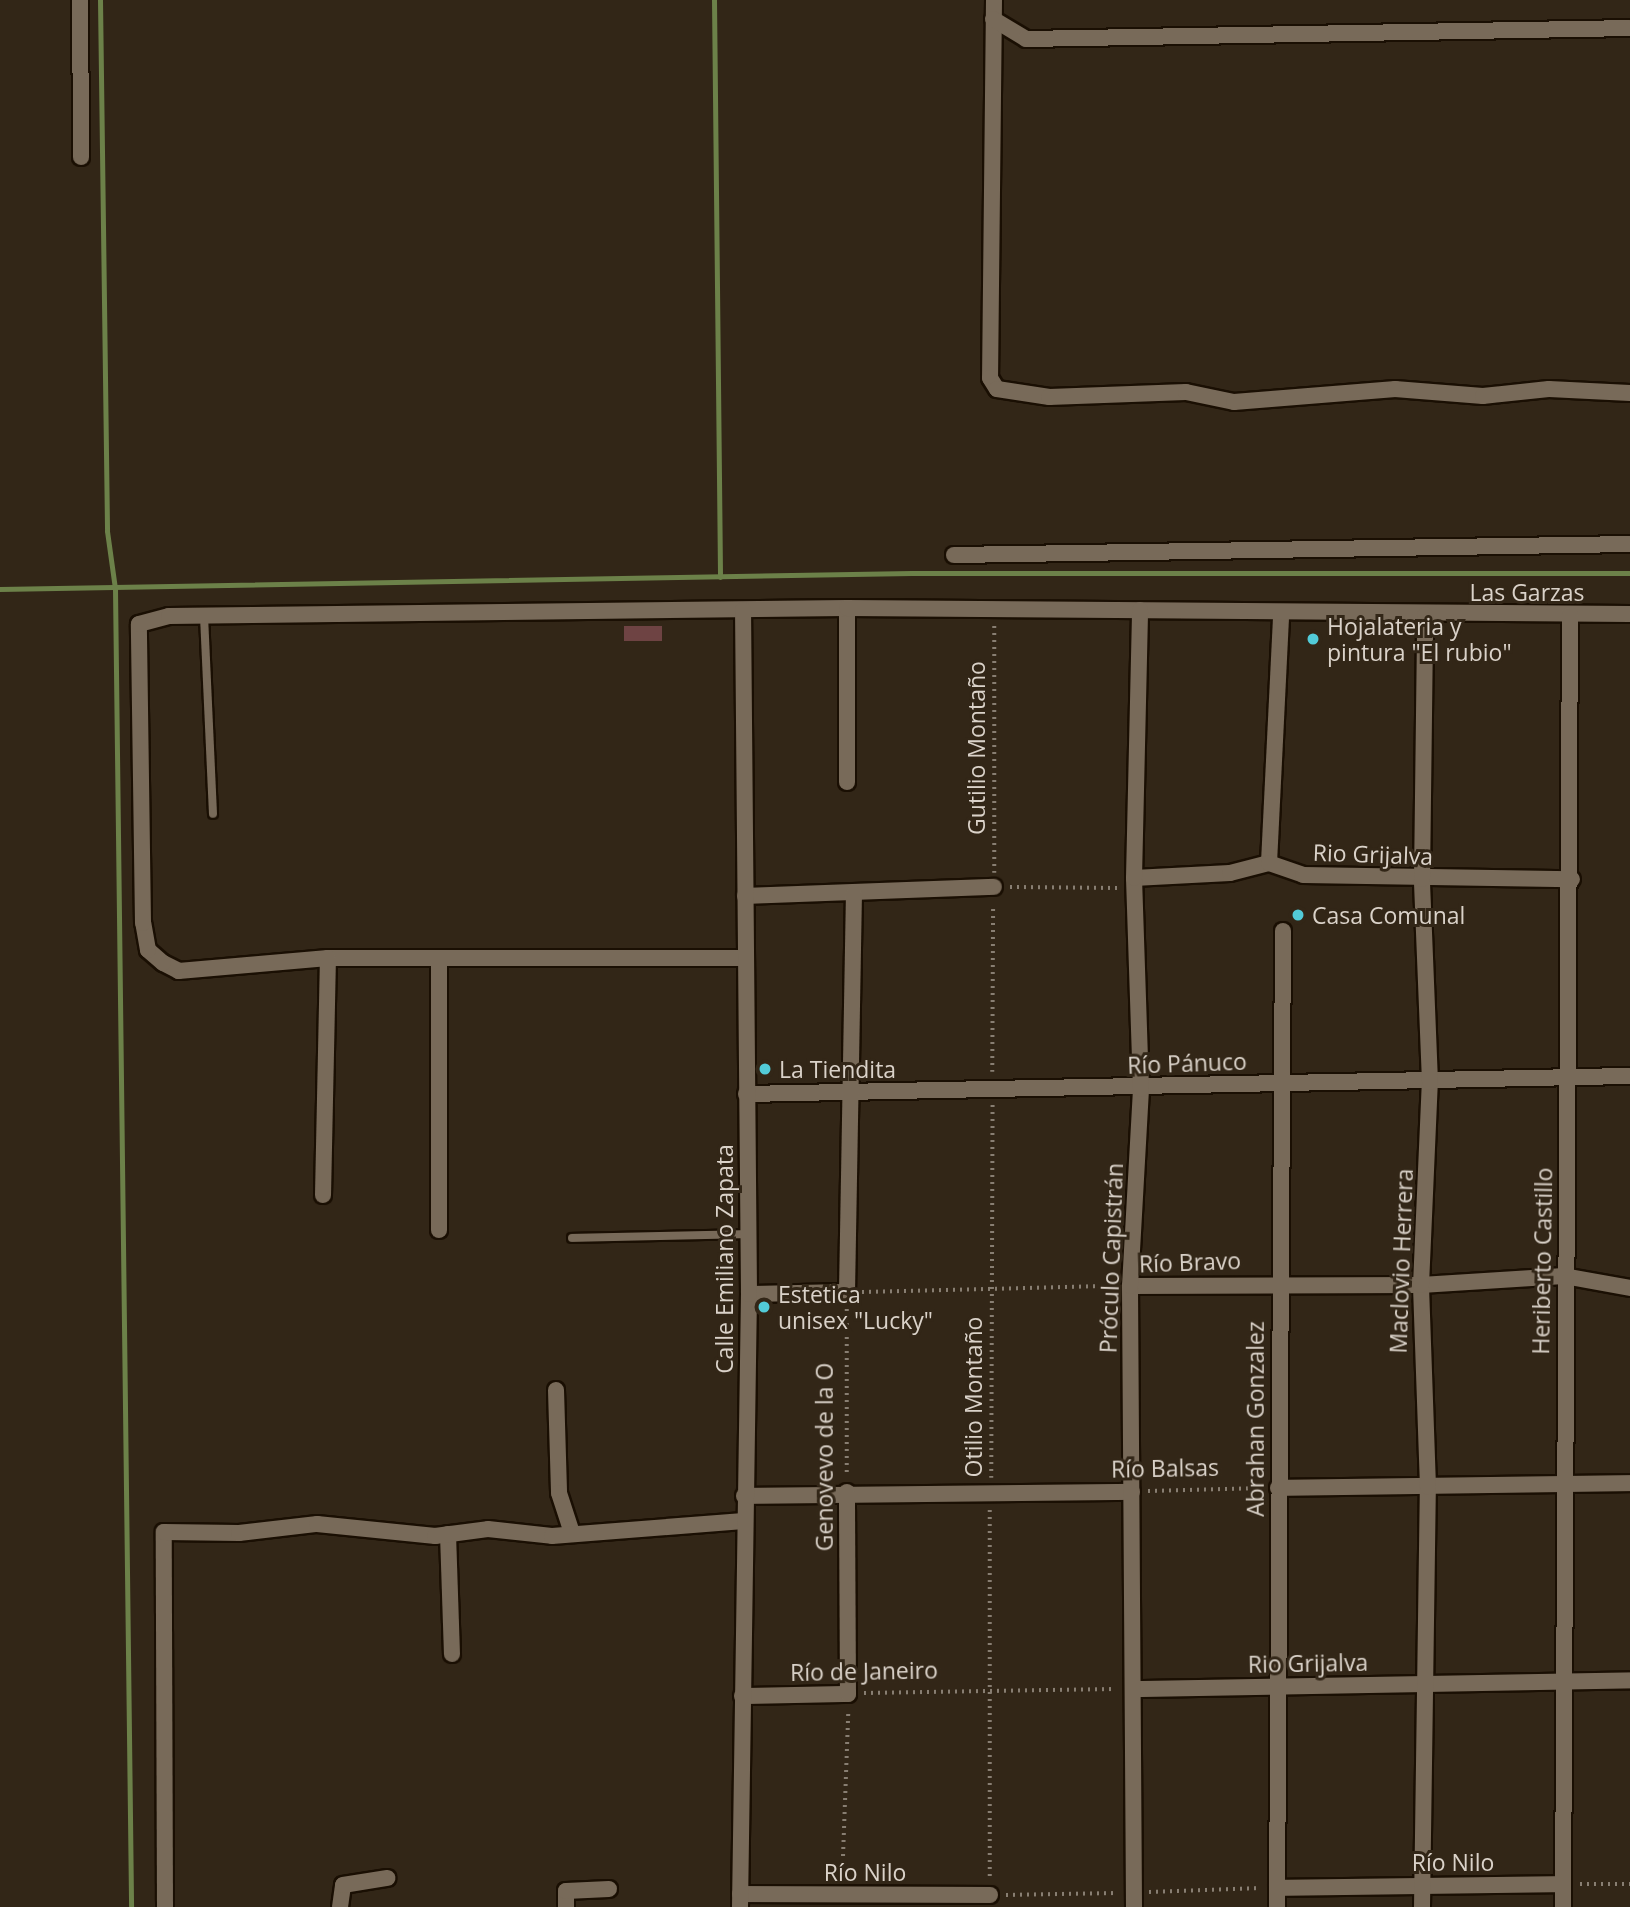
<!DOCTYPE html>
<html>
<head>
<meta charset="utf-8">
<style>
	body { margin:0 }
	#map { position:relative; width:1630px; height:1907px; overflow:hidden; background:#322617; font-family:"Open Sans",sans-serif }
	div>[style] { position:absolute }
	.green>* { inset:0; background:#6e4343; transform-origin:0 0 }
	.stream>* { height:5px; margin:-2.5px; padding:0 2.5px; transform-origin:2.5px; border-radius:2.5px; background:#6c8149 }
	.path>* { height:3.5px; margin-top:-1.75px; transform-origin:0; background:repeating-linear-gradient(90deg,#887e72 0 2px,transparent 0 7px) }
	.roads { filter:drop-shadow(2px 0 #1a0f03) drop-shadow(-2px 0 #1a0f03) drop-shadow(0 2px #1a0f03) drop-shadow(0 -2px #1a0f03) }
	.service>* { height:8px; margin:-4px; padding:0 4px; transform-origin:4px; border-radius:4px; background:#786a59 }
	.minor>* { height:16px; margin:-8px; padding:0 8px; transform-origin:8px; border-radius:8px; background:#786a59 }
	.dots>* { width:19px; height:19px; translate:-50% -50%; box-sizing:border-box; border:4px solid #322617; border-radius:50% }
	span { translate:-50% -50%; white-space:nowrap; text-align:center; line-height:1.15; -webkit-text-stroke:6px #322617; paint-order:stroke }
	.street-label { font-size:23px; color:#dad2c9 }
	.poi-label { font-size:23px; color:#dad2c9 }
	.left { translate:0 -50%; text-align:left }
</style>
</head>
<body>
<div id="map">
	<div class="green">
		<div style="left:624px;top:626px;width:38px;height:15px"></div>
	</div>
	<div class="stream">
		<div style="left:100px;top:0;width:531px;rotate:89.24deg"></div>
		<div style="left:107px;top:531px;width:59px;rotate:82.1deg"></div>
		<div style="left:115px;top:589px;width:1318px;rotate:89.3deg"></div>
		<div style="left:714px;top:0;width:577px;rotate:89.4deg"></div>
		<div style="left:0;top:589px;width:912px;rotate:-1.01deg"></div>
		<div style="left:912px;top:573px;width:718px"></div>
	</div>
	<div class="path">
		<div style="left:994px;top:873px;width:248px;rotate:-90deg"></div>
		<div style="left:1010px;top:887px;width:108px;rotate:0.5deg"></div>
		<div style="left:992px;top:1072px;width:167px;rotate:-89.7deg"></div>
		<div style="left:862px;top:1292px;width:251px;rotate:-1.4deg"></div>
		<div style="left:847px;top:1309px;width:167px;rotate:90deg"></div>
		<div style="left:991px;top:1478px;width:374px;rotate:-89.8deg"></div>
		<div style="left:1148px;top:1491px;width:115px;rotate:-1.5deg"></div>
		<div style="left:990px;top:1510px;width:370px;rotate:90deg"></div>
		<div style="left:864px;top:1693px;width:252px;rotate:-0.9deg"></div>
		<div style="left:842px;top:1877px;width:167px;rotate:-87.9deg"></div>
		<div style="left:1580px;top:1884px;width:50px"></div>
		<div style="left:1149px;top:1892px;width:112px;rotate:-2deg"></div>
		<div style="left:1006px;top:1895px;width:111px;rotate:-1deg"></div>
	</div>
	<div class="roads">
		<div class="service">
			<div style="left:204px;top:616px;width:198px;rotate:87.4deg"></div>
			<div style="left:572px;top:1238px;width:176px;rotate:-1.3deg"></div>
		</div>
		<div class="minor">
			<div style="left:80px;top:0;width:157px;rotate:89.6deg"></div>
			<div style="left:994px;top:0;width:378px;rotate:90.6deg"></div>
			<div style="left:990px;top:378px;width:13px;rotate:58deg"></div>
			<div style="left:997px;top:389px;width:53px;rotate:8.7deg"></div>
			<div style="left:1049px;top:397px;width:137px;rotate:-2.1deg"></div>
			<div style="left:1186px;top:392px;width:49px;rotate:11.8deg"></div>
			<div style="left:1234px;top:402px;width:162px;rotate:-4.6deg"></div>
			<div style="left:1395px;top:389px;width:88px;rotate:4.5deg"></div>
			<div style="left:1483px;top:396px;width:66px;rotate:-6.1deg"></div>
			<div style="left:1549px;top:389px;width:81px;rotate:2.8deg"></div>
			<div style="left:993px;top:19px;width:39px;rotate:31deg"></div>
			<div style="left:1026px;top:39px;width:604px;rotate:-1.04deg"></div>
			<div style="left:954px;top:555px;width:676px;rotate:-0.93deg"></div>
			<div style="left:847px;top:608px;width:174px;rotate:90deg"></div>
			<div style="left:1269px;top:863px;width:248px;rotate:-87.2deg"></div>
			<div style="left:1134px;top:878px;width:96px;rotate:-3deg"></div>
			<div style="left:1230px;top:873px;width:40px;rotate:-14.4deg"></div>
			<div style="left:1269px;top:863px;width:36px;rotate:19deg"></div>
			<div style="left:1303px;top:875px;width:269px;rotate:0.9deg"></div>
			<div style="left:745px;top:896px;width:249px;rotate:-2.1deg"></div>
			<div style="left:743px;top:958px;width:415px;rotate:180deg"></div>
			<div style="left:328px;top:958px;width:150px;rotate:175deg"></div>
			<div style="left:179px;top:971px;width:18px;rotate:-153deg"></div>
			<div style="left:163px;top:963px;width:20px;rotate:-139deg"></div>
			<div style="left:148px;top:950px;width:27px;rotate:-100deg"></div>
			<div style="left:143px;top:923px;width:299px;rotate:-90.8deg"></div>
			<div style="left:139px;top:624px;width:31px;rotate:-15deg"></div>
			<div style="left:169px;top:616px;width:678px;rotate:-0.68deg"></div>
			<div style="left:847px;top:608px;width:783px;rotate:0.44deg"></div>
			<div style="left:746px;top:1094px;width:884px;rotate:-1.17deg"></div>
			<div style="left:323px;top:1195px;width:237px;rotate:-88.8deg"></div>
			<div style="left:439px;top:1230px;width:272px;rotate:-90deg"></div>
			<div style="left:1130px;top:1286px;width:291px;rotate:-0.2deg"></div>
			<div style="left:1421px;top:1285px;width:143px;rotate:-3.6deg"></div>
			<div style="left:1564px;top:1276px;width:67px;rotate:10.3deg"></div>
			<div style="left:749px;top:1294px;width:98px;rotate:-1.2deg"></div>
			<div style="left:847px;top:1292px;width:399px;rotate:-89deg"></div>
			<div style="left:556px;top:1390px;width:103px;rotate:88.3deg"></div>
			<div style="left:559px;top:1493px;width:40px;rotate:72deg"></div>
			<div style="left:1278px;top:1488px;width:352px;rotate:-0.8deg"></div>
			<div style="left:744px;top:1496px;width:388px;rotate:-0.6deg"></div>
			<div style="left:448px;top:1534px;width:120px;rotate:88.1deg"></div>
			<div style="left:1136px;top:1689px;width:494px;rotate:-1deg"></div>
			<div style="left:742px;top:1696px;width:106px;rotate:-1.1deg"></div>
			<div style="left:848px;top:1694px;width:202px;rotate:-90.3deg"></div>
			<div style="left:1277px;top:1888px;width:286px;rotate:-0.8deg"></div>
			<div style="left:740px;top:1894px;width:250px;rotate:0.2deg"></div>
			<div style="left:165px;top:1907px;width:375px;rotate:-90.2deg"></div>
			<div style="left:164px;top:1532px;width:75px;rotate:0.8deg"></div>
			<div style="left:239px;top:1533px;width:79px;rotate:-6.6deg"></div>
			<div style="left:317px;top:1524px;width:119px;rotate:5.8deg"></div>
			<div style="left:435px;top:1536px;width:53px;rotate:-7.5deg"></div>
			<div style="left:488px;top:1529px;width:64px;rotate:6.2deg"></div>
			<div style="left:552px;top:1536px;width:192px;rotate:-4.5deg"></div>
			<div style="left:340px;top:1907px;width:22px;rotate:-82deg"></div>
			<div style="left:343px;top:1885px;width:45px;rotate:-9deg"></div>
			<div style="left:566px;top:1907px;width:16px;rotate:-90deg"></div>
			<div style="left:566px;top:1891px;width:43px;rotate:-2.7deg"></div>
			<div style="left:740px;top:1907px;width:613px;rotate:-89.16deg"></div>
			<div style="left:749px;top:1294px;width:684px;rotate:-90.5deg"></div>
			<div style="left:1134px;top:1907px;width:621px;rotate:-90.37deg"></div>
			<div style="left:1130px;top:1286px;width:197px;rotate:-86.8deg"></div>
			<div style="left:1141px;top:1089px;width:211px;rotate:-91.9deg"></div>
			<div style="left:1134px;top:878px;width:268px;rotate:-88.7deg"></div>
			<div style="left:1277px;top:1907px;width:976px;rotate:-89.65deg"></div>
			<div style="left:1422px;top:1907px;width:420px;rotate:-89.2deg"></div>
			<div style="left:1428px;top:1487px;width:202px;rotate:-92deg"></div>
			<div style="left:1421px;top:1285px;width:203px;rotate:-87.5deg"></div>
			<div style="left:1430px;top:1082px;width:203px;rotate:-92.3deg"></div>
			<div style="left:1422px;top:879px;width:264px;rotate:-89.3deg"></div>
			<div style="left:1563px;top:1907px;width:1292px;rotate:-89.69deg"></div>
		</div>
	</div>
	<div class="dots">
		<div style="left:1313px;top:639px;background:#52cbd8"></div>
		<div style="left:1298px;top:915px;background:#52cbd8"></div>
		<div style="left:765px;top:1069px;background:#52cbd8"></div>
		<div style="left:764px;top:1307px;background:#52cbd8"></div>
	</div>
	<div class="street-label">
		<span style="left:1527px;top:592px">Las Garzas</span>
		<span style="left:976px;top:748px;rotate:-90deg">Gutilio Montaño</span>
		<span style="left:1373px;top:854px;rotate:2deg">Rio Grijalva</span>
		<span style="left:1187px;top:1063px;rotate:-2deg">Río Pánuco</span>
		<span style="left:1111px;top:1258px;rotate:-88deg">Próculo Capistrán</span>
		<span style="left:724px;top:1259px;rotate:-90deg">Calle Emiliano Zapata</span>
		<span style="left:1401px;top:1261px;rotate:-88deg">Maclovio Herrera</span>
		<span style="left:1542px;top:1261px;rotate:-89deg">Heriberto Castillo</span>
		<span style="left:1190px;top:1262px;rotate:-2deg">Río Bravo</span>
		<span style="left:973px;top:1397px;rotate:-90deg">Otilio Montaño</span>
		<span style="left:1255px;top:1419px;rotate:-90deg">Abrahan Gonzalez</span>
		<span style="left:824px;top:1457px;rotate:-90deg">Genovevo de la O</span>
		<span style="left:1165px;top:1468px;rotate:-1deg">Río Balsas</span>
		<span style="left:1308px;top:1663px;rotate:-1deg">Rio Grijalva</span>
		<span style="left:864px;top:1671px;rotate:-1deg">Río de Janeiro</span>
		<span style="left:1453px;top:1862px">Río Nilo</span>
		<span style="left:865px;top:1872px">Río Nilo</span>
	</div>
	<div class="poi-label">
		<span class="left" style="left:1327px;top:639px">Hojalateria y<br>pintura "El rubio"</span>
		<span class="left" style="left:1312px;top:915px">Casa Comunal</span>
		<span class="left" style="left:779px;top:1069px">La Tiendita</span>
		<span class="left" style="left:778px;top:1307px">Estetica<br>unisex "Lucky"</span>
	</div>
</div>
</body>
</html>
